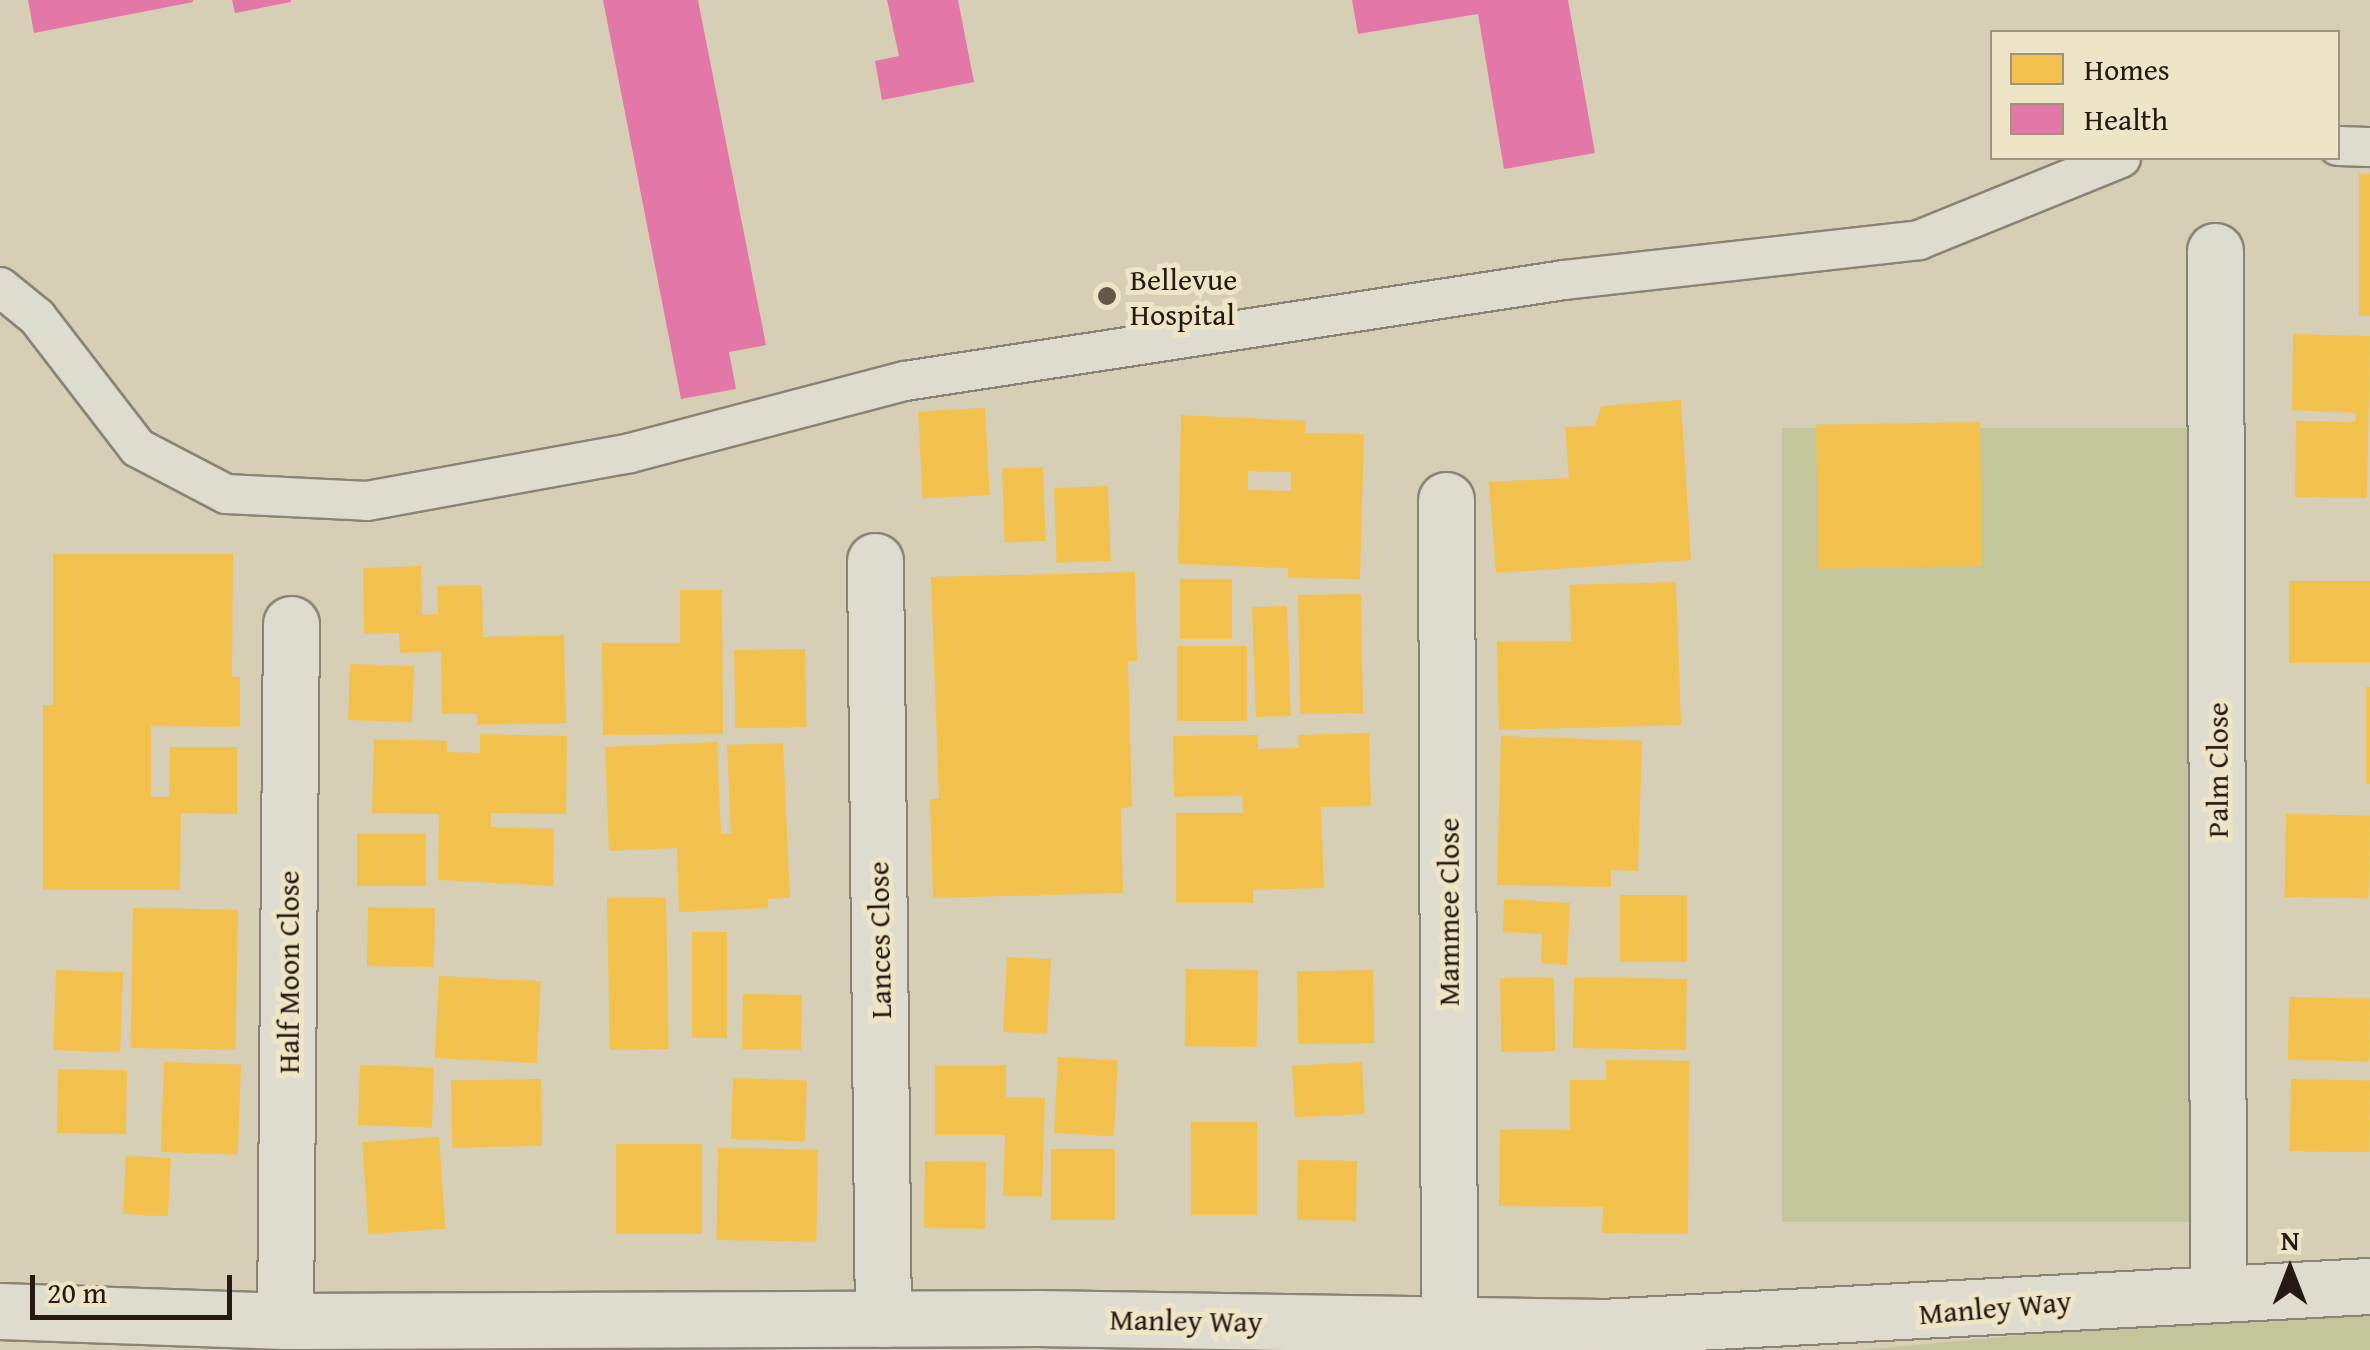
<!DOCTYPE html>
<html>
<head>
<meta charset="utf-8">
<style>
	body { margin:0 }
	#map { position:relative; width:2370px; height:1350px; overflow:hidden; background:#d6cfb6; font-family:"Gentium Book Plus",serif }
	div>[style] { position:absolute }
	.green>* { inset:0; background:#c3c69d; transform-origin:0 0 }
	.homes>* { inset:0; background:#f2c14e; transform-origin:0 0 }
	.health>* { inset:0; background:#e377a8 }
	.roads { filter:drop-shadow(2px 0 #8a8476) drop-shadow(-2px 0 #8a8476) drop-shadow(0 2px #8a8476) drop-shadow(0 -2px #8a8476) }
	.lane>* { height:38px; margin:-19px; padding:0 19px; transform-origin:19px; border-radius:19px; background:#dedccf }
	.street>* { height:55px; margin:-27.5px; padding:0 27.5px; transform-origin:27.5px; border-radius:27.5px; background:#dedccf }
	.dots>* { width:28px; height:28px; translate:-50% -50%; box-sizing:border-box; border:5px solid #ede5c6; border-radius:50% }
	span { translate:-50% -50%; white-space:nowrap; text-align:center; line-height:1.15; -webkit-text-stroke:10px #ede5c6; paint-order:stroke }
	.poi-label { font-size:30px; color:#261813 }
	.left { translate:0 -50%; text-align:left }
	.street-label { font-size:30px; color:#261813 }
	.legend { position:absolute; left:1990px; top:30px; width:350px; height:130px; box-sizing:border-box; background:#ede5c6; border:2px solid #9d937e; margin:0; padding:12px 18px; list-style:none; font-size:30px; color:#261813 }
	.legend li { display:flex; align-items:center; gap:20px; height:50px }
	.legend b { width:50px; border:2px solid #9d937e }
	.north { position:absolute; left:2240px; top:1220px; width:100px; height:100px; -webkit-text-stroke:8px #ede5c6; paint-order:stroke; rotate:0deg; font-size:28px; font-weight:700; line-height:40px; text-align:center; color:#261813 }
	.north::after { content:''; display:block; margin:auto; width:35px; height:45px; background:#261813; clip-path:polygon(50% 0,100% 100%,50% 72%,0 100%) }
	.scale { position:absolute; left:30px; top:1275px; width:202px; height:45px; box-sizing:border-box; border:5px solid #261813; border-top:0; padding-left:12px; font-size:30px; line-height:35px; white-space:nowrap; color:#261813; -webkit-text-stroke:8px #ede5c6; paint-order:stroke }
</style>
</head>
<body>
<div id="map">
	<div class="green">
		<div style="left:2213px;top:428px;width:794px;height:431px;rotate:90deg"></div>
		<div style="clip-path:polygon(2370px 1304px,2370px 1350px,1860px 1350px)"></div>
	</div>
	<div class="homes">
		<div style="left:2359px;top:174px;width:11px;height:142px"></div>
		<div style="clip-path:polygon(2293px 334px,2370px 336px,2367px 498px,2295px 497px,2296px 421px,2355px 422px,2356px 413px,2292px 410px)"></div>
		<div style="clip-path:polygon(1681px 400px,1691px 560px,1496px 573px,1489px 482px,1569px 478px,1565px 427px,1595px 426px,1601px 406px)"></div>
		<div style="left:985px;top:408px;width:87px;height:67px;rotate:87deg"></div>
		<div style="clip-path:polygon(evenodd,1181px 415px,1306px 421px,1305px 433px,1364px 434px,1360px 579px,1288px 578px,1288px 568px,1178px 564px,1181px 415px,1248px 471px,1291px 472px,1291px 491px,1248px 490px,1248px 471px)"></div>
		<div style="left:1980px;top:422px;width:144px;height:164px;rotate:89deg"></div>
		<div style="left:1043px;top:467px;width:74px;height:41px;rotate:88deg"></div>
		<div style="left:1108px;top:486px;width:75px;height:54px;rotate:88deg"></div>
		<div style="clip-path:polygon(53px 554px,233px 554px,232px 677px,240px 677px,240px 727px,151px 726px,151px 797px,169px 797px,170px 747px,237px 747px,237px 814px,181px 813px,180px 890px,43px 890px,43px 705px,53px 705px)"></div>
		<div style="clip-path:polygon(421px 566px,422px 615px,438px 614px,437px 586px,482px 585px,483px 637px,564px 635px,566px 723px,477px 725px,477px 714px,442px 714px,441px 652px,400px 653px,399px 633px,364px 634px,363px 568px)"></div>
		<div style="clip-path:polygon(1135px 572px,1137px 661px,1128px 661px,1132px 807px,1121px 808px,1123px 893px,933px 898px,930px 799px,939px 799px,931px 577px)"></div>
		<div style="left:1180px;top:579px;width:52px;height:60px"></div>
		<div style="left:2289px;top:581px;width:81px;height:82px"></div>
		<div style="clip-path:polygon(1676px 582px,1681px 725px,1499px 730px,1497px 642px,1571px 641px,1570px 585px)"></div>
		<div style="clip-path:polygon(680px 590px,722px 590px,723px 734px,603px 735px,602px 643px,680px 643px)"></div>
		<div style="left:1361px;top:594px;width:119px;height:63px;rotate:89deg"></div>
		<div style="left:1287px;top:606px;width:110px;height:35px;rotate:88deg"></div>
		<div style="left:1177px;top:646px;width:70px;height:75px"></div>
		<div style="left:805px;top:649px;width:78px;height:71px;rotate:89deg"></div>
		<div style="left:350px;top:664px;width:64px;height:56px;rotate:2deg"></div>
		<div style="left:2366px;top:687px;width:4px;height:97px"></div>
		<div style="clip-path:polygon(1369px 733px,1371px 806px,1321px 807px,1324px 888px,1253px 890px,1253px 903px,1176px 903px,1176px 813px,1243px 813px,1242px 796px,1174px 797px,1173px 736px,1258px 735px,1258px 749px,1299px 748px,1298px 735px)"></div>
		<div style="clip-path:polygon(480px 734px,567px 736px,566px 814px,491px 813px,491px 827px,554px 829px,553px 886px,438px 880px,439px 814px,372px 813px,374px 739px,447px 741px,447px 752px,480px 753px)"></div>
		<div style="clip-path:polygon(1501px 736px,1642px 741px,1638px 871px,1611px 870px,1611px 887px,1497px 885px)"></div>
		<div style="clip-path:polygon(717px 742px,721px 834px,731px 833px,727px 745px,783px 743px,790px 898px,768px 899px,768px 908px,679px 912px,677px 848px,609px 851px,605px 747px)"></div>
		<div style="left:2286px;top:814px;width:84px;height:83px;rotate:1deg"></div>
		<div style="left:357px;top:833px;width:69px;height:53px"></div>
		<div style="left:1620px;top:895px;width:67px;height:67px"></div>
		<div style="left:666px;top:897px;width:152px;height:59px;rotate:89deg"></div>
		<div style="clip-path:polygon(1504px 899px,1570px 903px,1567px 965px,1541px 963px,1542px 934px,1503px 932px)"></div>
		<div style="left:368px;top:907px;width:67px;height:59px;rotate:1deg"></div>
		<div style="left:133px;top:908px;width:105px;height:140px;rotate:1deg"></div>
		<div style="left:692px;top:932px;width:35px;height:106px"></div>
		<div style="left:1007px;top:957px;width:44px;height:75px;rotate:3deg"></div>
		<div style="left:1186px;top:969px;width:72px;height:77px;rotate:1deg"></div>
		<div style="left:56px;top:970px;width:67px;height:80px;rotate:2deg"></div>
		<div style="left:1373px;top:970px;width:73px;height:76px;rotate:89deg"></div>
		<div style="left:439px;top:976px;width:102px;height:82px;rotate:3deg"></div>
		<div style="left:1554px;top:977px;width:74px;height:54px;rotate:89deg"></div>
		<div style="left:1574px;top:977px;width:113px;height:71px;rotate:1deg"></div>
		<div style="left:743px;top:994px;width:59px;height:55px;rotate:1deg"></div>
		<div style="left:2289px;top:997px;width:81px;height:63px;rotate:1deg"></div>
		<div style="left:1058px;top:1057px;width:60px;height:76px;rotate:3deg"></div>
		<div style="clip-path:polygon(1606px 1060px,1689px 1061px,1688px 1234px,1602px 1233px,1603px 1207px,1499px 1206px,1500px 1129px,1570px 1130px,1570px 1080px,1606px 1080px)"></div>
		<div style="left:164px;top:1062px;width:77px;height:90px;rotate:2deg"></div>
		<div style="left:1362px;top:1062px;width:52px;height:70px;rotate:87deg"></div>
		<div style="left:360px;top:1065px;width:74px;height:60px;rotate:2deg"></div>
		<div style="clip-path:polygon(935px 1065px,1006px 1065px,1006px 1097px,1045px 1098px,1042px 1197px,1003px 1196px,1005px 1135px,935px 1135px)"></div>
		<div style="left:58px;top:1069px;width:69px;height:64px;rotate:1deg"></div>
		<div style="left:733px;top:1078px;width:74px;height:61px;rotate:2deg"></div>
		<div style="left:541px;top:1079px;width:67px;height:90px;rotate:89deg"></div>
		<div style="left:2291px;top:1079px;width:79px;height:72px;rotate:1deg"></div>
		<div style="left:1191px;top:1122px;width:66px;height:93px"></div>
		<div style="left:439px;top:1137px;width:92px;height:77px;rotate:86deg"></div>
		<div style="left:616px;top:1144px;width:86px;height:90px"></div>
		<div style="left:718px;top:1148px;width:100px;height:92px;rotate:1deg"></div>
		<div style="left:1051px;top:1149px;width:64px;height:71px"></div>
		<div style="left:126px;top:1156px;width:45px;height:58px;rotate:3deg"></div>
		<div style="left:1298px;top:1160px;width:59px;height:60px;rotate:1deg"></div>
		<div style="left:925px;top:1161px;width:61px;height:67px;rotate:1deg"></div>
	</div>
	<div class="health">
		<div style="clip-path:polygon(28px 0,193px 0,193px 2px,34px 33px)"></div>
		<div style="clip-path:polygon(232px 0,291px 0,291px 2px,235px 13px)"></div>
		<div style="clip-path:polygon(603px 0,698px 0,766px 345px,729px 352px,736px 389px,681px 399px)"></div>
		<div style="clip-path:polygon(887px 0,958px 0,974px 82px,882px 100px,875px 61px,899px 56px)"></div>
		<div style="clip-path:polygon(1352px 0,1568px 0,1595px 153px,1504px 169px,1478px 14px,1358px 34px)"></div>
	</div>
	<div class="roads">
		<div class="lane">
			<div style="left:2338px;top:146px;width:32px;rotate:2deg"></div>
			<div style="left:0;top:287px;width:48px;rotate:39deg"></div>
			<div style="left:37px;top:317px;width:165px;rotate:52.4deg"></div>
			<div style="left:138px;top:448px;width:99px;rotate:27.6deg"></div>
			<div style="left:226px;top:494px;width:141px;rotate:2.8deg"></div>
			<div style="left:367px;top:501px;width:267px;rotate:-10.3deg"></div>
			<div style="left:630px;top:453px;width:284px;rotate:-14.7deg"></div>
			<div style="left:905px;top:381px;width:667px;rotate:-8.71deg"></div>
			<div style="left:1564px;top:280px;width:357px;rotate:-6.4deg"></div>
			<div style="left:1919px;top:240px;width:218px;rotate:-22.1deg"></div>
		</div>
		<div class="street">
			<div style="left:2215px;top:251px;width:1038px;rotate:89.83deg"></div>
			<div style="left:1446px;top:500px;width:823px;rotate:89.79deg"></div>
			<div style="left:875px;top:561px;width:758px;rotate:89.4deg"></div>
			<div style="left:0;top:1311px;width:285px;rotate:2deg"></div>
			<div style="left:285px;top:1321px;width:751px;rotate:-0.23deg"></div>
			<div style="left:1036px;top:1318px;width:566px;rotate:0.91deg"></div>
			<div style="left:1602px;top:1327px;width:769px;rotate:-3.06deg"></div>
			<div style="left:285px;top:1321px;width:697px;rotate:-89.51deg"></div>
		</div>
	</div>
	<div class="dots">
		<div style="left:1107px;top:296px;background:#64584c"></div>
	</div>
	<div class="poi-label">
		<span class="left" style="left:1130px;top:296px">Bellevue<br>Hospital</span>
	</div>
	<div class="street-label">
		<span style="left:2217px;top:770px;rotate:-90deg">Palm Close</span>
		<span style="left:1448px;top:912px;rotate:-90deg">Mammee Close</span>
		<span style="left:879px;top:940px;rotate:-91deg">Lances Close</span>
		<span style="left:288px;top:972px;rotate:-90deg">Half Moon Close</span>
		<span style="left:1995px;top:1307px;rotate:-5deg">Manley Way</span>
		<span style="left:1186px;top:1320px;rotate:1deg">Manley Way</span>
	</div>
	<ul class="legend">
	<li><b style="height:28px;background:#f2c14e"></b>Homes</li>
	<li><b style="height:28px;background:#e377a8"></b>Health</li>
	</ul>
	<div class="north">N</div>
	<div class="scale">20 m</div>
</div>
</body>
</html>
